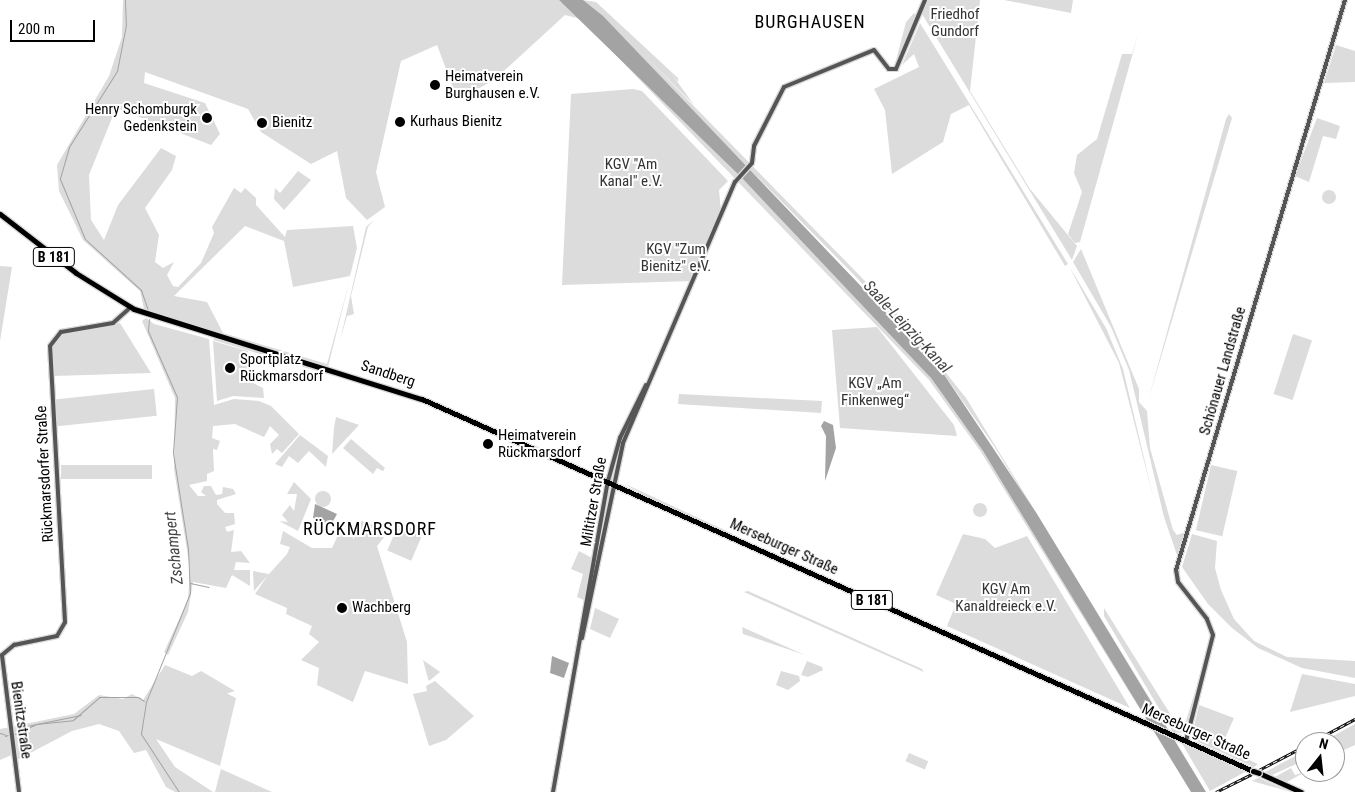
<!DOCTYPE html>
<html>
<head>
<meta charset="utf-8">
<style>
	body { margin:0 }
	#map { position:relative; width:1355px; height:792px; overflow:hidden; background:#fff; font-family:"Roboto Condensed",sans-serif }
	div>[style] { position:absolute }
	.green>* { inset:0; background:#dcdcdc; transform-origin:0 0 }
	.round { border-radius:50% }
	.water>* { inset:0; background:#a3a3a3 }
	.stream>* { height:1px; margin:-0.5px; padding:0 0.5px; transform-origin:0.5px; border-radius:0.5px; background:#a3a3a3 }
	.roads { filter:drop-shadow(1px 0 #dbdbdb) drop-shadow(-1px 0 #dbdbdb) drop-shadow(0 1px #dbdbdb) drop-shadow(0 -1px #dbdbdb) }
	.tertiary>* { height:4px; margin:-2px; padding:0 2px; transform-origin:2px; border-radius:2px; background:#555 }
	.primary>* { height:5px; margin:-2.5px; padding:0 2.5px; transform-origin:2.5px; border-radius:2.5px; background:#000 }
	.rail>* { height:3px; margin-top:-1.5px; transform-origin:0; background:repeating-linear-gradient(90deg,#fff 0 4px,#000 0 8px); box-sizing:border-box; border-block:1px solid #000 }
	.bridges { filter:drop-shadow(1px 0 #dbdbdb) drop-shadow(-1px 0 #dbdbdb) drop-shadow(0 1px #dbdbdb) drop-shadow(0 -1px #dbdbdb) }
	.primary-bridge>* { height:5px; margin:-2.5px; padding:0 2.5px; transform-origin:2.5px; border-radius:2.5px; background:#000 }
	.dots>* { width:14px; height:14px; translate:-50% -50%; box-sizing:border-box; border:2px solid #fff; border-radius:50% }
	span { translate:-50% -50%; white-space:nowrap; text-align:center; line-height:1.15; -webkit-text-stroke:4px #fff; paint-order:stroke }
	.shield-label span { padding:1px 4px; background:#fff; border:1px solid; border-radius:4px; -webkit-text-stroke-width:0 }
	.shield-label { font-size:14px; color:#000; font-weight:700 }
	.park-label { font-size:15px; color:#333 }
	.poi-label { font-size:15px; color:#000 }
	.left { translate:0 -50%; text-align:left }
	.right { translate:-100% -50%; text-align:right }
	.street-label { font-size:15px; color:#000 }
	.water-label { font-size:16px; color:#444; font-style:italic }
	.quarter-label { font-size:18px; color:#000; letter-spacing:1px }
	.north { position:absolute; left:1295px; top:732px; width:50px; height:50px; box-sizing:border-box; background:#fff; border:1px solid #999; border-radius:50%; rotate:16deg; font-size:14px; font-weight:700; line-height:20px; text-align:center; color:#000 }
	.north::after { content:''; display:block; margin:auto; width:18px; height:22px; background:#000; clip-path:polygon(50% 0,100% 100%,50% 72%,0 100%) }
	.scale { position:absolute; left:10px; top:20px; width:85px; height:22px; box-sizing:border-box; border:2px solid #000; border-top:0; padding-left:6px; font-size:15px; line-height:18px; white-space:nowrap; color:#000; -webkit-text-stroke:4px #fff; paint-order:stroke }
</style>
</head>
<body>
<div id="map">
	<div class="green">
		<div style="clip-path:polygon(123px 0,559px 0,595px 31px,742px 178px,893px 333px,931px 378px,983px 451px,1191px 792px,981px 452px,929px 380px,581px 19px,565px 15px,494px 80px,461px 98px,457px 98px,437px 45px,401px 61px,376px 172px,385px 207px,367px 220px,346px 198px,337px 151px,311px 164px,261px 132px,248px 109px,145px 72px,144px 83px,205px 103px,220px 134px,211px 145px,116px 108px,89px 175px,91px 220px,104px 240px,118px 205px,161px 148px,176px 156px,172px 170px,145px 208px,159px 235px,155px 262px,163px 268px,174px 262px,167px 275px,173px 286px,178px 287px,201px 263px,214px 233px,212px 227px,234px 188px,241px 193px,245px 188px,256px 198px,256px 205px,285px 237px,287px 230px,353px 226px,357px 248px,350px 276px,293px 287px,284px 241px,245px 226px,174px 296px,207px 302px,223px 333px,327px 364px,350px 279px,328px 367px,151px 312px,144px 309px,140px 291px,83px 240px,59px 191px,57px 165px,109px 76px,122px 37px)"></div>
		<div style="clip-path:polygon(583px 0,596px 2px,678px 78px,678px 82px,671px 73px,694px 105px,643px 54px,907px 324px,966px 398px,1207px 792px,994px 446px,941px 370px,855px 276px)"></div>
		<div style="clip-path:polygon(927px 0,980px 0,970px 91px,1030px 189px,1077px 246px,1072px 260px,922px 14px)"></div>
		<div style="clip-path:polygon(1004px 0,1073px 0,1071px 13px)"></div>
		<div style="clip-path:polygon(914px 13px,917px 17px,894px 68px,906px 22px)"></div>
		<div style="clip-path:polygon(920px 23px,1068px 264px,1065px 266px,969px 105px,951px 114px,943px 142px,892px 174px,885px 110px,874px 89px,919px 67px,914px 54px,902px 65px)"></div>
		<div style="clip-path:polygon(1139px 31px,1080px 242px,1075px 243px,1068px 234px,1082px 192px,1074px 173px,1077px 155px,1097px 139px,1122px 54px,1132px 54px)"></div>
		<div style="clip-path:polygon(1336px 45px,1355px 51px,1355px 82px,1324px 83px)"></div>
		<div style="clip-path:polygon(633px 89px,642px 91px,728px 181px,719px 190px,721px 212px,692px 281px,562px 285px,571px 94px)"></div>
		<div style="clip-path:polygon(1229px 114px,1232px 118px,1148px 401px,1226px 119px)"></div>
		<div style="clip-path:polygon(1317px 118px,1340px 126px,1336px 139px,1323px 136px,1309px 182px,1295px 176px)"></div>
		<div style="clip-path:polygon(298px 171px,311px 180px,284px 210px,274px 199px,275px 188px,280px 193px)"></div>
		<div class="round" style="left:1322px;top:190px;width:14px;height:14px"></div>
		<div style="clip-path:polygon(374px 220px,368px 227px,351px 296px,354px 314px,347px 316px,340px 341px,366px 227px)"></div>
		<div style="clip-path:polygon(1081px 249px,1139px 389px,1139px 402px,1147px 411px,1150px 448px,1173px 530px,1177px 535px,1186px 532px,1178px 558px,1164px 517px,1129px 370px,1111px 327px,1073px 262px)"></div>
		<div style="clip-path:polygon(0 266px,12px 267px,0 341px)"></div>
		<div style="clip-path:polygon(1069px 266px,1106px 328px,1123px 369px,1154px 500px,1119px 363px)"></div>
		<div style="clip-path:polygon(146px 318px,154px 324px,209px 339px,214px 405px,234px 399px,259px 401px,271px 406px,299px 434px,282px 453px,277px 449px,272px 454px,270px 444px,279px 435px,270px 426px,264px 437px,235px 424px,213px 426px,212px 438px,220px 441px,217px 450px,213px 449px,214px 471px,207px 474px,207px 481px,189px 485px,198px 496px,206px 496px,201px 492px,204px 486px,211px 486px,216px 495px,222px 494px,223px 487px,233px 489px,236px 494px,217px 500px,217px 504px,225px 513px,234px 513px,235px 524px,225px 527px,227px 532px,234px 530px,231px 552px,241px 551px,250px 563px,236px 562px,234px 570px,250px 570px,250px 586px,232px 575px,226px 588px,193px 582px,188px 612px,168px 655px,164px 652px,188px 600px,190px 569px,174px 469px,175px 398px,142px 321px)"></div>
		<div style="clip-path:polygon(120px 323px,151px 373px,53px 376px,52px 348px,60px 334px)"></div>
		<div style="clip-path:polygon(877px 327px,954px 425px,957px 436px,840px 428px,832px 330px)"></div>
		<div style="left:1293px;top:334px;width:20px;height:63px;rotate:18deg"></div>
		<div style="clip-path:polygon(216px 337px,332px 371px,334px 376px,213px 340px)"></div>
		<div style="clip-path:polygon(213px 341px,248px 351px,247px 380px,263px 388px,264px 398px,233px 396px,217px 401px)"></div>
		<div style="left:154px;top:389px;width:27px;height:100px;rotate:84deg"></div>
		<div style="clip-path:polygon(679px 394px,822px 401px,821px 413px,678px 404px)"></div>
		<div style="clip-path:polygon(336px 417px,359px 425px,332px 454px,334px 428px)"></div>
		<div style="clip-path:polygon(300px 435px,328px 456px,326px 467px,309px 451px,298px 463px,289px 456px,282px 467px,275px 464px)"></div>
		<div style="clip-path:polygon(351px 439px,385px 468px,383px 471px,377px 468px,373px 474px,343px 448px)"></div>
		<div style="left:152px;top:465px;width:14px;height:91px;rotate:90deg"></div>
		<div style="left:1211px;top:465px;width:27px;height:67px;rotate:13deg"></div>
		<div style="clip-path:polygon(294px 482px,311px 499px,298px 531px,279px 521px,288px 522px,282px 515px,290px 505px,294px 511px,297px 494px,287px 494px)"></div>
		<div style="clip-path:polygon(621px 482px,733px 534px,735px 537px,658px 503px)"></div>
		<div class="round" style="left:315px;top:491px;width:16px;height:16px"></div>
		<div class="round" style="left:973px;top:503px;width:14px;height:14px"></div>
		<div style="clip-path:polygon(358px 520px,390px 530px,377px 546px,407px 642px,408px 684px,365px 671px,353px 702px,317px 685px,319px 668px,301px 660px,319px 642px,309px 634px,312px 626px,286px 614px,287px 608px,255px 594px,268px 575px,254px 591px,253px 571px,269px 574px,287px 554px,290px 547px,280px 544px,283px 531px,312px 548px,332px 548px,340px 531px,354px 537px)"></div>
		<div style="left:399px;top:523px;width:26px;height:30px;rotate:23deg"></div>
		<div style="clip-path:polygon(963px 534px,985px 539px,995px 548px,1027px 536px,1130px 708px,947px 626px,956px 604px,936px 595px)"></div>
		<div style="clip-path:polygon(1192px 534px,1217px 541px,1215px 568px,1221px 590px,1234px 619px,1254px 641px,1287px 657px,1355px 661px,1355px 678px,1302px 668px,1258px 648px,1232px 628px,1208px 604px,1182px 567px)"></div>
		<div style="clip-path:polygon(579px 551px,592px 558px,586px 601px,577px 597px,583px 574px,571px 569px)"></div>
		<div style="clip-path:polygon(748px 591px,922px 669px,924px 672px,744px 592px)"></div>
		<div style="clip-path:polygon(595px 608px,619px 619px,610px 638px,590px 629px)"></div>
		<div style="clip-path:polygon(1104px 608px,1179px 728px,1184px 727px,1208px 651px,1184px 733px,1173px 732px,1104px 616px)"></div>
		<div style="clip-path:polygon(742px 627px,805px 655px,743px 634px)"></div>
		<div style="clip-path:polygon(423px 660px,440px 672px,429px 681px,428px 679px)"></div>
		<div style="clip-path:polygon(807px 661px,822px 667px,823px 670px,808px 677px,801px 675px)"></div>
		<div style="clip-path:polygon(165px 665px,192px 676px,201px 671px,235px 691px,212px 698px,226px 693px,236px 698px,220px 766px,156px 739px,175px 767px,213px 792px,175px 792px,166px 787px,146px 750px,134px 753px,119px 731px,99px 724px,72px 731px,17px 760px,16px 753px,0 760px,0 729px,74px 714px,99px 695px,123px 699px,132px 694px,143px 700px)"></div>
		<div style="clip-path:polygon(781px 671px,799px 676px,800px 681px,788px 690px,776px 685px)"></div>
		<div style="clip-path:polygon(1302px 674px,1355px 684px,1355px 696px,1290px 712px)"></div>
		<div style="clip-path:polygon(435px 681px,474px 716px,446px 740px,429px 746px,413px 694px,427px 691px,426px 686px)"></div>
		<div style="clip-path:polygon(1199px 705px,1234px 718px,1221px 747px,1258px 764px,1254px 767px,1196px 741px,1193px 731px)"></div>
		<div style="clip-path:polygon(1355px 724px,1355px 745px,1335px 754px,1335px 742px,1322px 742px)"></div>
		<div style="clip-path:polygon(1181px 742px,1245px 772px,1210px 791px)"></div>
		<div style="clip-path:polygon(1305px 751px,1305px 760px,1272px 775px,1265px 772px)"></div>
		<div style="left:909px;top:753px;width:21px;height:9px;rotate:23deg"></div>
		<div style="clip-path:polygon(1291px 768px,1295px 775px,1305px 772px,1287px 782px,1275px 777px)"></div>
		<div style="clip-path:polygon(221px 769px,272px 792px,215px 792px)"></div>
		<div style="clip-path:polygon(1258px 778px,1259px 778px,1291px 792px,1252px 781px)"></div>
	</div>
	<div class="water">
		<div style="clip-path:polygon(559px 0,583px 0,603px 16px,941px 370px,1037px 514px,1206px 792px,1191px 792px,983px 451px,931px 378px,742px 178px)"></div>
		<div style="clip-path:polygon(824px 421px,833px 425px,836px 448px,825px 481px,826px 436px,821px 426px)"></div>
		<div style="clip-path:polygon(315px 504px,337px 514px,331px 525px,313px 518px)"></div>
		<div style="clip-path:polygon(552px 656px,569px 663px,564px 678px,550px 673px)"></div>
	</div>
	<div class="stream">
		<div style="left:125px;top:0;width:25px;rotate:88deg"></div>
		<div style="left:126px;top:25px;width:47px;rotate:101.1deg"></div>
		<div style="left:117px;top:71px;width:90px;rotate:122.3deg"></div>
		<div style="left:69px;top:147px;width:33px;rotate:106deg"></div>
		<div style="left:60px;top:179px;width:65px;rotate:67.4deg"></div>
		<div style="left:85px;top:239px;width:76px;rotate:42.3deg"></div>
		<div style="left:141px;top:290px;width:21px;rotate:71deg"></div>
		<div style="left:149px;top:319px;width:12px;rotate:95deg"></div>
		<div style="left:148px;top:331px;width:72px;rotate:66.3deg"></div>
		<div style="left:177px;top:397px;width:56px;rotate:94.1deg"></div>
		<div style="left:173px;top:453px;width:97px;rotate:81.1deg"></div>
		<div style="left:188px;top:549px;width:44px;rotate:87.4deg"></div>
		<div style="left:190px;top:593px;width:118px;rotate:112deg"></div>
		<div style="left:146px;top:702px;width:32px;rotate:99deg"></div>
		<div style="left:141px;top:734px;width:69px;rotate:56.8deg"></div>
		<div style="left:190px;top:583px;width:19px;rotate:12deg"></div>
		<div style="left:22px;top:727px;width:60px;rotate:-11.5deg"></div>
		<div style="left:0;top:733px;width:6px;rotate:18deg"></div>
		<div style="left:15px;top:734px;width:23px;rotate:-25deg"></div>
		<div style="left:36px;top:724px;width:37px;rotate:-6deg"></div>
		<div style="left:73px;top:720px;width:35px;rotate:-41deg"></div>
		<div style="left:99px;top:697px;width:39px"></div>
		<div style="left:138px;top:697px;width:7px;rotate:34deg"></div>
		<div style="left:5px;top:736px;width:3px;rotate:-18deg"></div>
	</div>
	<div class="roads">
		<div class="tertiary">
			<div style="left:582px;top:638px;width:199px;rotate:-78.1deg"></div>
			<div style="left:623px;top:443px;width:284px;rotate:-66.8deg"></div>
			<div style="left:735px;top:182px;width:25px;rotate:-48deg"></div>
			<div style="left:752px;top:163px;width:17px;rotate:-83deg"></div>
			<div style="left:754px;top:146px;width:66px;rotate:-63deg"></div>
			<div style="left:784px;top:87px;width:97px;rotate:-22.3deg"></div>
			<div style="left:874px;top:50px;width:24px;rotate:52deg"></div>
			<div style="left:889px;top:69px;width:7px"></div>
			<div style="left:896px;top:69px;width:75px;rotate:-67.2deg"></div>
			<div style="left:1186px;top:741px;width:109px;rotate:-75.7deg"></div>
			<div style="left:1213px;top:635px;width:17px;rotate:-111deg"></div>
			<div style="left:1207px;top:619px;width:47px;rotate:-128.1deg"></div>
			<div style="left:1178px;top:582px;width:12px;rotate:-99deg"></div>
			<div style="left:1176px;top:570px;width:595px;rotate:-73.49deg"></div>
			<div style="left:19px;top:792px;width:138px;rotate:-97.1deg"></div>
			<div style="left:2px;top:655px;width:16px;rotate:-40deg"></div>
			<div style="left:14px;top:645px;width:44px;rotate:-11.8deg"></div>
			<div style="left:57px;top:636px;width:16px;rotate:-60deg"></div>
			<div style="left:65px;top:622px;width:276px;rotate:-93.1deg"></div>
			<div style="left:50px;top:346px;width:18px;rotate:-52deg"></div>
			<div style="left:61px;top:332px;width:53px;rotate:-9.8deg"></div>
			<div style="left:113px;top:323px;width:24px;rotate:-42deg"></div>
			<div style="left:553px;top:792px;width:316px;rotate:-80deg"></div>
			<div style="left:608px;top:481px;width:45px;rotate:-74.4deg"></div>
			<div style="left:620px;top:438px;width:59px;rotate:-63.9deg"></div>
		</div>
		<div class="primary">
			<div style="left:0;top:214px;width:96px;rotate:37.8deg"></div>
			<div style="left:76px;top:273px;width:68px;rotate:31.8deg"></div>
			<div style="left:134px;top:309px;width:302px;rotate:17.4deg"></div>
			<div style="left:422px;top:399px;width:910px;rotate:24.12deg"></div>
			<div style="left:1259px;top:773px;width:46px;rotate:24.3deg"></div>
		</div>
	</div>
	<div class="rail">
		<div style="left:1312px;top:742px;width:49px;rotate:-28.1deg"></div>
		<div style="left:1259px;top:770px;width:52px;rotate:-27.6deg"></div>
		<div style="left:1216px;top:792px;width:40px;rotate:-26.6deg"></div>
	</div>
	<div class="bridges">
		<div class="primary-bridge">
			<div style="left:1253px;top:771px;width:6px;rotate:18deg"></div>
		</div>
	</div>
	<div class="dots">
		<div style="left:435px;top:85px;background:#000"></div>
		<div style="left:207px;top:118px;background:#000"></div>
		<div style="left:400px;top:122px;background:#000"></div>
		<div style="left:262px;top:123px;background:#000"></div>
		<div style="left:230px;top:368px;background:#000"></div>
		<div style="left:488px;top:444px;background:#000"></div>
		<div style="left:342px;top:608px;background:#000"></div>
	</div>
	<div class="shield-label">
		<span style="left:54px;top:257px">B 181</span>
		<span style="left:872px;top:600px">B 181</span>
	</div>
	<div class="park-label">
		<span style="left:955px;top:23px">Friedhof<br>Gundorf</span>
		<span style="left:631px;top:173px">KGV "Am<br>Kanal" e.V.</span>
		<span style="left:676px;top:258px">KGV "Zum<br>Bienitz" e.V.</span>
		<span style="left:875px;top:392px">KGV „Am<br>Finkenweg“</span>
		<span style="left:1006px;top:598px">KGV Am<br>Kanaldreieck e.V.</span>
	</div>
	<div class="poi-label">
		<span class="left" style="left:445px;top:85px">Heimatverein<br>Burghausen e.V.</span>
		<span class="right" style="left:197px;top:118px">Henry Schomburgk<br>Gedenkstein</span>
		<span class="left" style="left:410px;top:122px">Kurhaus Bienitz</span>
		<span class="left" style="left:272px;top:123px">Bienitz</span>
		<span class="left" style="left:240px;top:368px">Sportplatz<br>Rückmarsdorf</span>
		<span class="left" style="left:498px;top:444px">Heimatverein<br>Rückmarsdorf</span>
		<span class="left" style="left:352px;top:608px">Wachberg</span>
	</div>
	<div class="street-label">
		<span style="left:1223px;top:371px;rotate:-74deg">Schönauer Landstraße</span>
		<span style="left:388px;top:374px;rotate:18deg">Sandberg</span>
		<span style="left:45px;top:474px;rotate:-93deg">Rückmarsdorfer Straße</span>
		<span style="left:594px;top:502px;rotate:-80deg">Miltitzer Straße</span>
		<span style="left:784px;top:547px;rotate:24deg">Merseburger Straße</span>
		<span style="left:21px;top:720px;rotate:82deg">Bienitzstraße</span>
		<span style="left:1196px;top:732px;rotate:24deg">Merseburger Straße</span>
	</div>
	<div class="water-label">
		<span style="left:907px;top:327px;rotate:47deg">Saale-Leipzig-Kanal</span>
		<span style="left:174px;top:548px;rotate:-96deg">Zschampert</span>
	</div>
	<div class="quarter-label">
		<span style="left:810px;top:22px">BURGHAUSEN</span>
		<span style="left:370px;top:529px">RÜCKMARSDORF</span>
	</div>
	<div class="north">N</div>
	<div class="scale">200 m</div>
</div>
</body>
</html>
